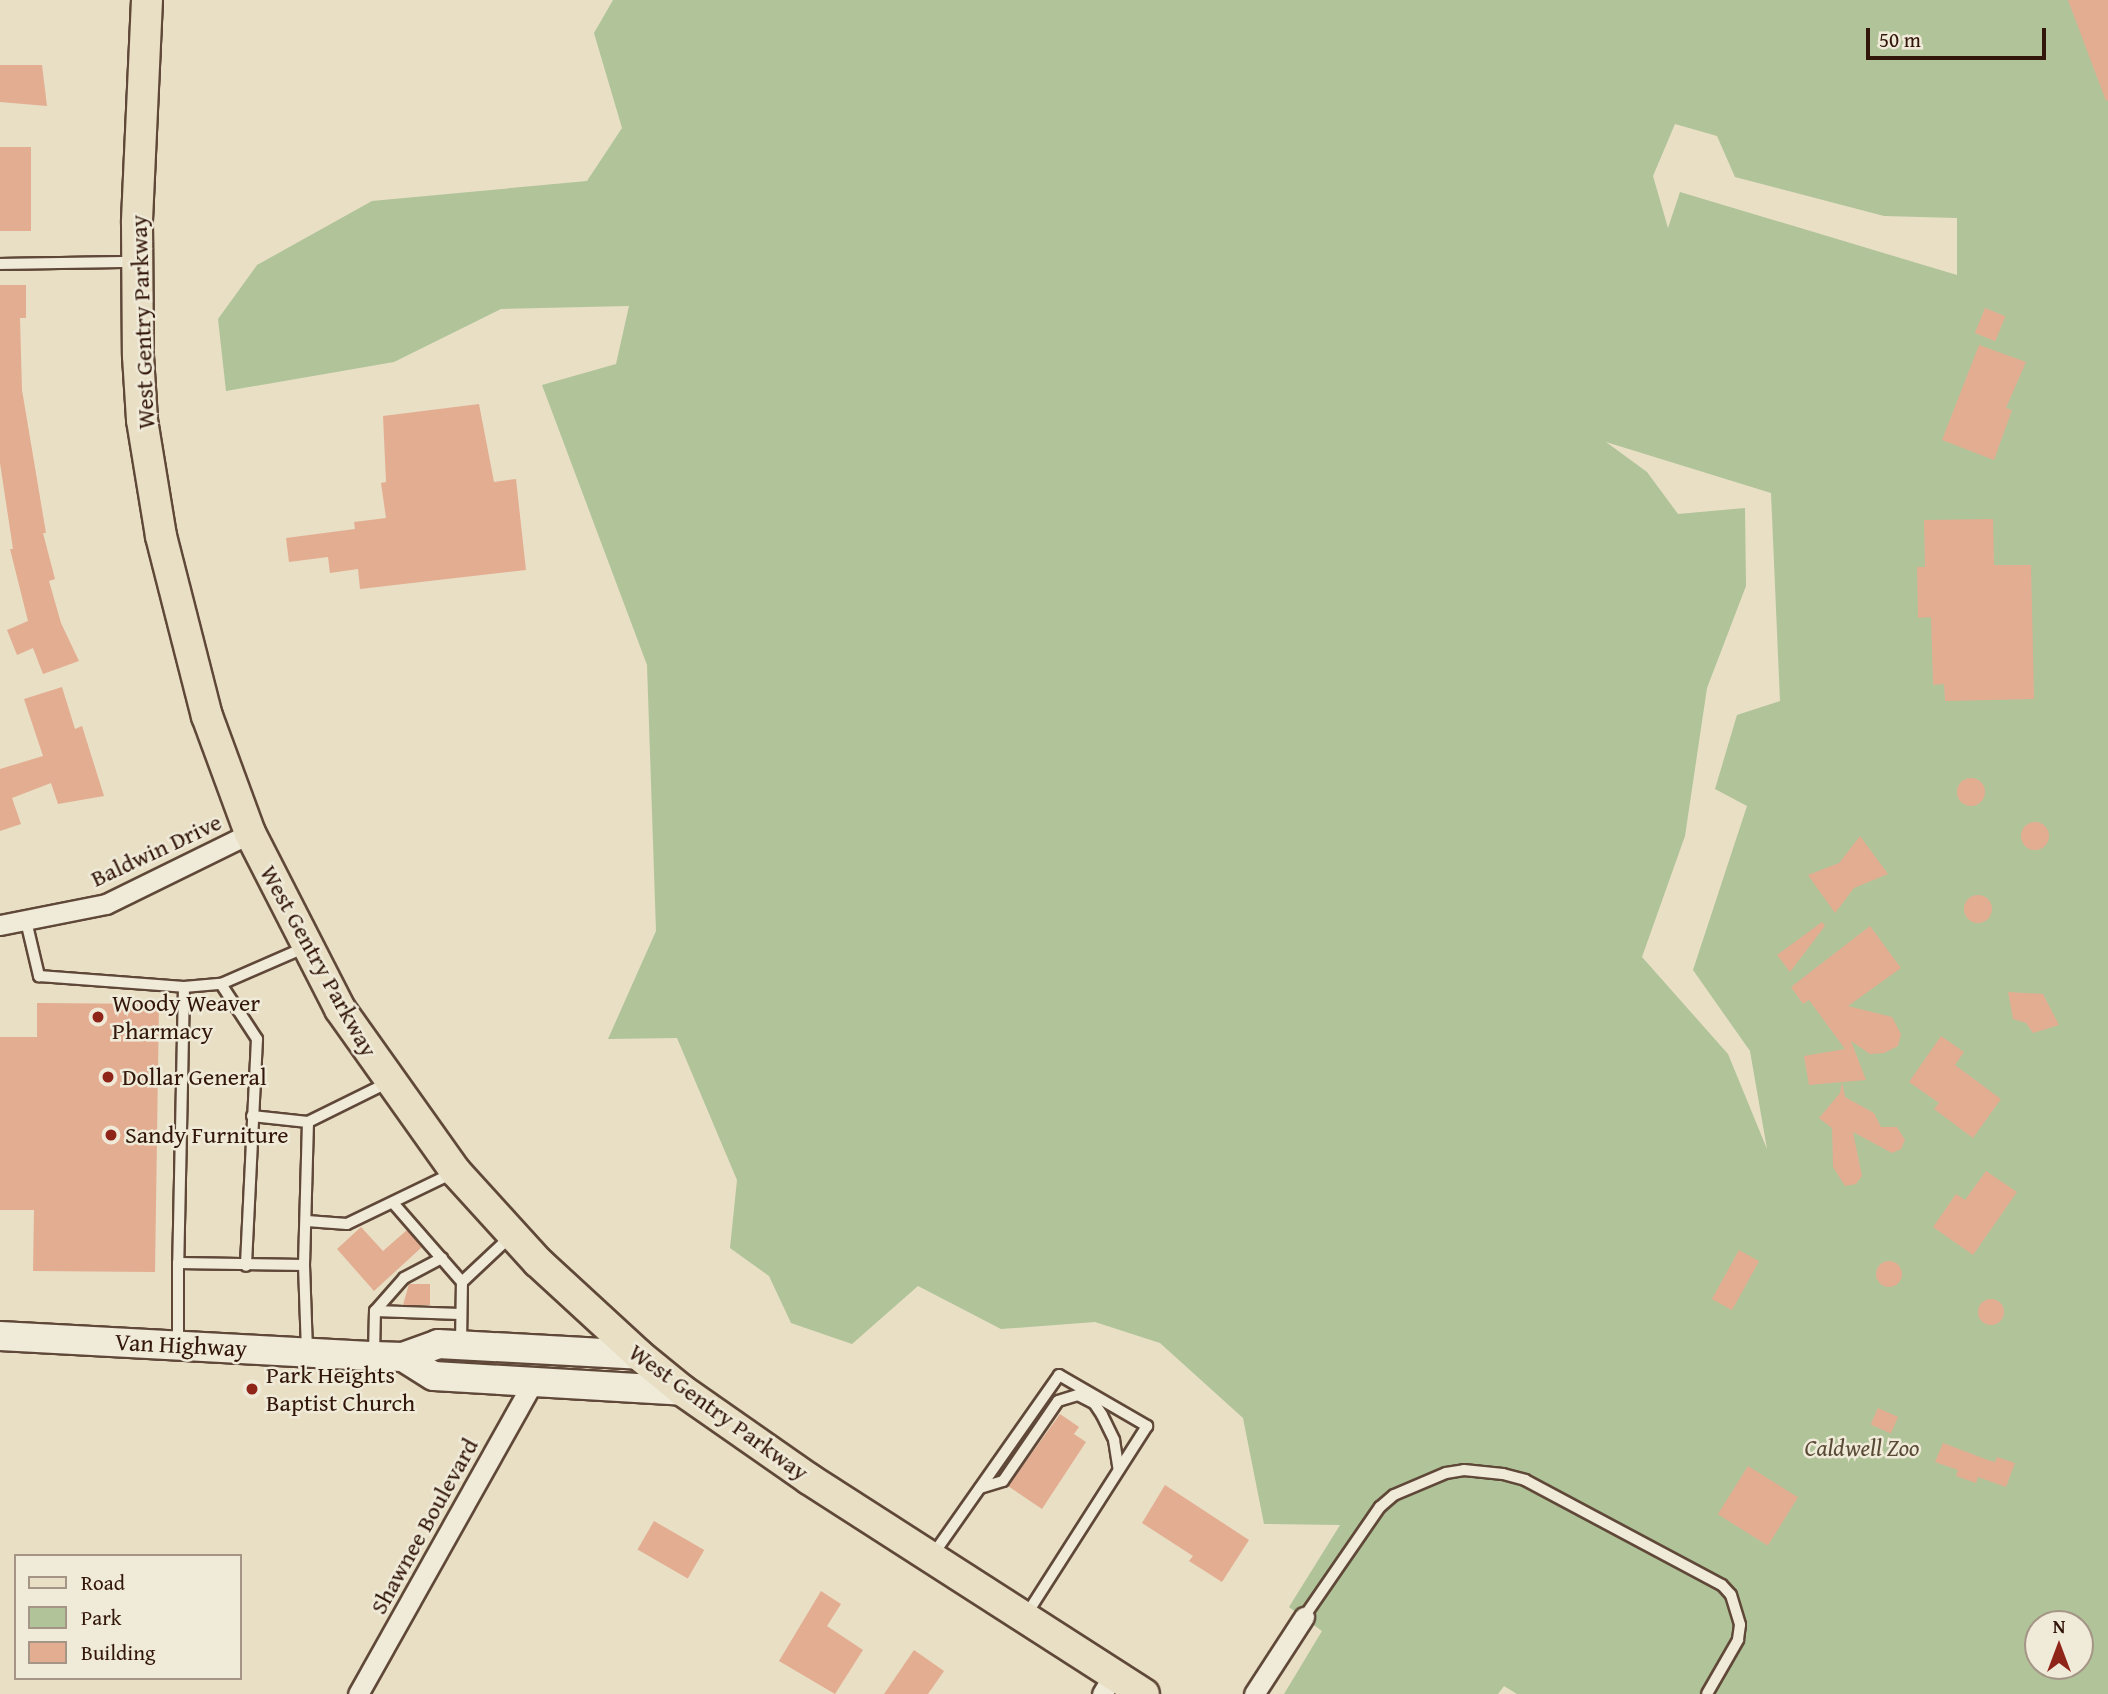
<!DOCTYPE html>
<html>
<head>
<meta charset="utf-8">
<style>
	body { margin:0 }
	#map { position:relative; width:2108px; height:1694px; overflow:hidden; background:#e8dfc5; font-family:"Gentium Book Plus",serif }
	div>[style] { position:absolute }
	.green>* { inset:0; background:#b0c399 }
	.building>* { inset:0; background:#e3ad92; transform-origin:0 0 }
	.round { border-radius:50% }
	.roads { filter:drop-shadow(2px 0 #604838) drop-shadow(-2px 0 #604838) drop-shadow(0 2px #604838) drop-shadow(0 -2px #604838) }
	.service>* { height:10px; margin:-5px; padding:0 5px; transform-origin:5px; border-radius:5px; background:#f0ead9 }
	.minor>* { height:19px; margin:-9.5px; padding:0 9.5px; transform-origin:9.5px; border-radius:9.5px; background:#f0ead9 }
	.secondary>* { height:28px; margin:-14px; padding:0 14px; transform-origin:14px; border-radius:14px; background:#f0ead9 }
	.primary>* { height:30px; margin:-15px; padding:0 15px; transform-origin:15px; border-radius:15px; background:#e8dfc5 }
	.dots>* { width:19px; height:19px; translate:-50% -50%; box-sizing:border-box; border:4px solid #f0ead9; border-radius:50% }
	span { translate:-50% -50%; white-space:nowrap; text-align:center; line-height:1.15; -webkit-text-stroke:5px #f0ead9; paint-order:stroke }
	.street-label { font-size:24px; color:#321609 }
	.poi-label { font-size:24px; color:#321609 }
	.left { translate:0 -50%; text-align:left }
	.park-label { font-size:24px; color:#584a34; font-style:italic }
	.legend { position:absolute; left:14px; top:1554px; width:228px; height:126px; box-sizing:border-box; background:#f0ead9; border:2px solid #a49586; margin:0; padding:9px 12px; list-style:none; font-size:21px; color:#321609 }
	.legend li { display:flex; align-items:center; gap:14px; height:35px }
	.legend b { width:35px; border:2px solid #a49586 }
	.north { position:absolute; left:2024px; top:1610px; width:70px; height:70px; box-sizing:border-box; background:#f0ead9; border:2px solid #a49586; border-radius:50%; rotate:0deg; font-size:19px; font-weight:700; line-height:28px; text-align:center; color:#321609 }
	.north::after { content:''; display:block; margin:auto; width:24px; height:32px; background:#8f2418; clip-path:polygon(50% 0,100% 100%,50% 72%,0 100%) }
	.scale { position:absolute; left:1866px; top:28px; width:180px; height:32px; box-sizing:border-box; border:4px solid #321609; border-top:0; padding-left:9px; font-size:21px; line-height:24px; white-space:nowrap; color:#321609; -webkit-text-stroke:5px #f0ead9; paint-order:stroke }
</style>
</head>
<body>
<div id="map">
	<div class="green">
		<div style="clip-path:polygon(evenodd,613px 0,2108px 0,2108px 1694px,1517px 1694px,1504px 1686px,1498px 1694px,1284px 1694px,1322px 1631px,1289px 1607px,1340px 1525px,1264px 1524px,1243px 1418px,1160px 1343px,1095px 1322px,1001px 1329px,918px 1286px,852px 1344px,791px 1323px,769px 1276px,730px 1248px,737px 1180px,677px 1038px,608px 1039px,656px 931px,647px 665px,542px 385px,616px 364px,629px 306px,501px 309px,394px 362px,226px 391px,218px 319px,257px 265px,372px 201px,587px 181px,622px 128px,594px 33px,613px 0,1675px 124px,1717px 136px,1735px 177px,1884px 216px,1957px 218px,1957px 275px,1680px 192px,1668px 228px,1653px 176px,1675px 124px,613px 0,1606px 442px,1771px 493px,1780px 701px,1737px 715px,1715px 789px,1747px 806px,1693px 970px,1750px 1051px,1767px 1149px,1728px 1054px,1642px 957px,1685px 836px,1707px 688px,1746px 586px,1745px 508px,1678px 514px,1647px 472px,1606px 442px,613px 0,2038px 1624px,2080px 1624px,2080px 1666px,2038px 1666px,2038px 1624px)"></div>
	</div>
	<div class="building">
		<div style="clip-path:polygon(2068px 0,2108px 0,2108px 100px,2106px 101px)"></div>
		<div style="clip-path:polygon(0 65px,42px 65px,47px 106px,0 102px)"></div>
		<div style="left:0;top:147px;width:31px;height:84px"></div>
		<div style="clip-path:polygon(0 285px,26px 285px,26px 318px,20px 318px,22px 390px,46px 533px,43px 533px,55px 579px,49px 581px,61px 623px,79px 661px,43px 674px,33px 648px,17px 655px,7px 630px,28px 621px,10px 549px,13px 549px,0 463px)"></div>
		<div style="left:1985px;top:308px;width:22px;height:27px;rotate:22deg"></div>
		<div style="clip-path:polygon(1979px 345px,2026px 362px,2006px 408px,2012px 410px,1994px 460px,1942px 440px)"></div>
		<div style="clip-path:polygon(479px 404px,494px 482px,516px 479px,526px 570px,360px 589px,358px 569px,330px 573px,328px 557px,289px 562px,286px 538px,355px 529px,354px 522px,386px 518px,381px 483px,386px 482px,383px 416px)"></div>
		<div style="clip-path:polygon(1993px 519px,1994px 565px,2031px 565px,2034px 699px,1945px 701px,1944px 684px,1933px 685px,1931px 617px,1918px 618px,1917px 567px,1925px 567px,1924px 520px)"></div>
		<div style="clip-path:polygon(62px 687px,75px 729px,82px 726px,104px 796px,58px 804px,51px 783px,12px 798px,21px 824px,0 831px,0 769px,43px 756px,24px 699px)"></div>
		<div class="round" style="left:1957px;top:778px;width:28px;height:28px"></div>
		<div class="round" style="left:2021px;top:822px;width:28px;height:28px"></div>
		<div style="clip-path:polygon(1860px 836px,1888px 874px,1854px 888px,1835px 913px,1808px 875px,1839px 863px)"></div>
		<div class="round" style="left:1964px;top:895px;width:28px;height:28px"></div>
		<div style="clip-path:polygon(1822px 922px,1825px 926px,1790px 972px,1777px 955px)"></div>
		<div style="clip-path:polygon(1870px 926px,1901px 968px,1848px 1006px,1892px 1017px,1901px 1034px,1898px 1046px,1884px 1053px,1870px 1054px,1851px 1041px,1866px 1080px,1842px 1082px,1845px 1097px,1874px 1113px,1881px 1127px,1897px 1127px,1905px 1140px,1901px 1149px,1892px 1153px,1853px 1132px,1862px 1176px,1856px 1184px,1845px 1186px,1833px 1167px,1832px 1128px,1819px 1118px,1840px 1093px,1842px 1082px,1809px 1085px,1804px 1056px,1845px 1049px,1809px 1000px,1803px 1004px,1791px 987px)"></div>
		<div style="clip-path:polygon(2008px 992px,2043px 994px,2059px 1025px,2033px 1033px,2026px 1023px,2013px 1019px)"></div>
		<div style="clip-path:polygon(37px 1003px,159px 1004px,155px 1272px,33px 1271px,34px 1210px,0 1210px,0 1037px,37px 1037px)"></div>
		<div style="clip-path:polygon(1941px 1036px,1964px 1052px,1955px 1065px,2001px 1099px,1973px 1138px,1934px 1109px,1939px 1103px,1909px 1082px)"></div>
		<div style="clip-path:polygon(1986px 1171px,2017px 1192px,1973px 1255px,1933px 1227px,1956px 1194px,1965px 1200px)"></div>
		<div style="clip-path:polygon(361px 1227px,383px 1251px,407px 1230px,422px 1247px,374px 1291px,337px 1249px)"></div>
		<div style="left:1739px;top:1250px;width:23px;height:56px;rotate:29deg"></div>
		<div class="round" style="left:1876px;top:1261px;width:26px;height:26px"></div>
		<div style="clip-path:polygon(409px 1284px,430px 1284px,430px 1305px,403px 1305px)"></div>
		<div class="round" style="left:1978px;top:1299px;width:26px;height:26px"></div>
		<div style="left:1878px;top:1408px;width:22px;height:18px;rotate:24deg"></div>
		<div style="clip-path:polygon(1060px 1414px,1079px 1427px,1074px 1434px,1086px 1442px,1042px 1509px,1008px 1486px)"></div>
		<div style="clip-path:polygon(1943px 1443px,1988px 1460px,1995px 1462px,1997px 1457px,2015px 1463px,2006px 1487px,1978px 1477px,1976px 1483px,1956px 1476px,1958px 1470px,1935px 1462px)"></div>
		<div style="left:1748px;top:1466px;width:59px;height:57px;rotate:32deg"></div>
		<div style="clip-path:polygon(1165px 1485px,1249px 1540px,1222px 1582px,1189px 1561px,1193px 1556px,1142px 1523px)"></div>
		<div style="left:654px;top:1521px;width:58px;height:33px;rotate:30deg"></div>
		<div style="clip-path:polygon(821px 1591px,841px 1604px,827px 1626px,863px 1650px,835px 1694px,779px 1661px)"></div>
		<div style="clip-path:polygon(914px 1650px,944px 1671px,928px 1694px,884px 1694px)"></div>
	</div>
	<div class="roads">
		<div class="service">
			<div style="left:0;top:264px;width:133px;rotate:-0.9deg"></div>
			<div style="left:26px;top:921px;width:57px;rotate:76.7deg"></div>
			<div style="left:39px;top:976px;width:145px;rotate:4.3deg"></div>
			<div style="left:184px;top:987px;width:37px;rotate:-5deg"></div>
			<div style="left:221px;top:984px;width:93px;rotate:-23.5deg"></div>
			<div style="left:221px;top:984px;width:66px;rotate:56.8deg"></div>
			<div style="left:257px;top:1039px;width:227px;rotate:92.8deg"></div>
			<div style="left:184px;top:987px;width:276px;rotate:91.2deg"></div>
			<div style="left:178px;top:1263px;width:126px;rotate:0.9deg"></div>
			<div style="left:304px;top:1265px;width:143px;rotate:-88.4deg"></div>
			<div style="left:308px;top:1122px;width:90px;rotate:-26.3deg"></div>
			<div style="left:252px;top:1116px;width:56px;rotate:6.1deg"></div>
			<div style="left:394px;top:1204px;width:103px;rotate:48.9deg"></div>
			<div style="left:307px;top:1221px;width:40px;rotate:4.3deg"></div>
			<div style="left:347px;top:1224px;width:118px;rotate:-25.7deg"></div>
			<div style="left:304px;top:1265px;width:87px;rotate:88deg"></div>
			<div style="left:375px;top:1311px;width:85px;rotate:2deg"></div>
			<div style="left:178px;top:1343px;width:80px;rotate:-90deg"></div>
			<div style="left:461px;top:1343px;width:61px;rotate:-89.1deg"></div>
			<div style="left:462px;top:1282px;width:67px;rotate:-43.2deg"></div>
			<div style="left:374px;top:1354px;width:43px;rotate:-88.7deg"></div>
			<div style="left:375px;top:1311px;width:44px;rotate:-48.7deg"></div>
			<div style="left:404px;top:1278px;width:43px;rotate:-27.8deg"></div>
			<div style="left:980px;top:1488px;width:24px;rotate:-17deg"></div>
			<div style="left:1003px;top:1481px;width:97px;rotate:-55.5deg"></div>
			<div style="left:1058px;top:1401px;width:21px;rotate:-17deg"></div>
			<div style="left:1078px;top:1395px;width:18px;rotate:27deg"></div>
			<div style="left:1094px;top:1403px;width:14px;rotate:56deg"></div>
			<div style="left:1102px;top:1415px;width:28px;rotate:64deg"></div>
			<div style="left:1114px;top:1440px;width:30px;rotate:81deg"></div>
			<div style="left:932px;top:1556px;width:221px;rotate:-54.9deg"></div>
			<div style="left:1059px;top:1375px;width:102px;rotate:30.1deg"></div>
			<div style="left:1147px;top:1426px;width:223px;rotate:122.6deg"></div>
			<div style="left:1304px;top:1617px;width:134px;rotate:-55.4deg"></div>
			<div style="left:1380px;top:1507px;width:18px;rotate:-41deg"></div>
			<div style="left:1394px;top:1495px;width:56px;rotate:-22.9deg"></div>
			<div style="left:1446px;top:1473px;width:18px;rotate:-9deg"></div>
			<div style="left:1464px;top:1470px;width:39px;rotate:6deg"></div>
			<div style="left:1503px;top:1474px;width:23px;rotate:15deg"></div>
			<div style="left:1525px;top:1480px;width:223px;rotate:28.1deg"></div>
			<div style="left:1722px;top:1585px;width:13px;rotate:48deg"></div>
			<div style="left:1731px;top:1595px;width:31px;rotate:73deg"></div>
			<div style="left:1740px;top:1625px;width:15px;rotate:98deg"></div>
			<div style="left:1738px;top:1640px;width:62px;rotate:119.9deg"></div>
		</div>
		<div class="minor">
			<div style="left:0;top:925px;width:108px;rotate:-11.2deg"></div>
			<div style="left:106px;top:904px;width:161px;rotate:-26.2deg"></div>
			<div style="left:358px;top:1694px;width:358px;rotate:-60.7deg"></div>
			<div style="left:1102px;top:1694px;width:23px;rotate:-59deg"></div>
			<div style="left:1254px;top:1694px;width:92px;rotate:-57deg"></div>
		</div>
		<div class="secondary">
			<div style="left:0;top:1336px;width:375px;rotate:3.1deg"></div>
			<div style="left:374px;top:1356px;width:29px;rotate:2deg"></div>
			<div style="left:403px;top:1357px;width:37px;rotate:-20deg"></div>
			<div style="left:438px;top:1344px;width:201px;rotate:3.1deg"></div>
			<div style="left:403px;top:1357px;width:36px;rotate:32deg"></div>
			<div style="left:434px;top:1376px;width:249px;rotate:3.4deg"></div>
		</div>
		<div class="primary">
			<div style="left:147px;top:0;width:223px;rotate:92.6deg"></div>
			<div style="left:137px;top:223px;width:133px;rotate:89.6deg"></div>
			<div style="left:138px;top:356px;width:64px;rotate:86.4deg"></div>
			<div style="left:142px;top:420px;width:118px;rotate:80.7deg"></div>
			<div style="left:161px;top:536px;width:186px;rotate:75.7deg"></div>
			<div style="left:207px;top:716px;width:125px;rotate:69.8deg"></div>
			<div style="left:250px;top:833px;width:198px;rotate:62.9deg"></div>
			<div style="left:340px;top:1009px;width:200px;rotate:54.6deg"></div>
			<div style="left:456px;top:1172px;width:122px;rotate:47.7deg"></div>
			<div style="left:538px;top:1262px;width:137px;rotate:42.6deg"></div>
			<div style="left:639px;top:1355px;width:57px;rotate:39.3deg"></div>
			<div style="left:683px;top:1391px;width:154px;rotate:34.9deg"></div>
			<div style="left:809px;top:1479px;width:398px;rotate:32.7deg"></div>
		</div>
	</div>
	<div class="dots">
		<div style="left:98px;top:1017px;background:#8f2418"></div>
		<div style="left:108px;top:1077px;background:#8f2418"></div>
		<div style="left:111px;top:1135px;background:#8f2418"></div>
		<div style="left:252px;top:1389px;background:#8f2418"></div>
	</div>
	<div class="street-label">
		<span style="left:142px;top:322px;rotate:-92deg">West Gentry Parkway</span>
		<span style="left:156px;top:850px;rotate:-25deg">Baldwin Drive</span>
		<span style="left:319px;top:961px;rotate:61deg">West Gentry Parkway</span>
		<span style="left:181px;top:1345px;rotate:3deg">Van Highway</span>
		<span style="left:719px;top:1412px;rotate:36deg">West Gentry Parkway</span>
		<span style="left:424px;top:1526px;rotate:-61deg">Shawnee Boulevard</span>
	</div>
	<div class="poi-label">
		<span class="left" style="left:112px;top:1017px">Woody Weaver<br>Pharmacy</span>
		<span class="left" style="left:122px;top:1077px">Dollar General</span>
		<span class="left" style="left:125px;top:1135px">Sandy Furniture</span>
		<span class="left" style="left:266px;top:1389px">Park Heights<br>Baptist Church</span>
	</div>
	<div class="park-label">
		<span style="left:1862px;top:1448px">Caldwell Zoo</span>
	</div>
	<ul class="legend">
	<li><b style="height:9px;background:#e8dfc5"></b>Road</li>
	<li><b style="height:19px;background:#b0c399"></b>Park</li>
	<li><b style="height:19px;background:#e3ad92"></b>Building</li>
	</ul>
	<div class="north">N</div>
	<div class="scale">50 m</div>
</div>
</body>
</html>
